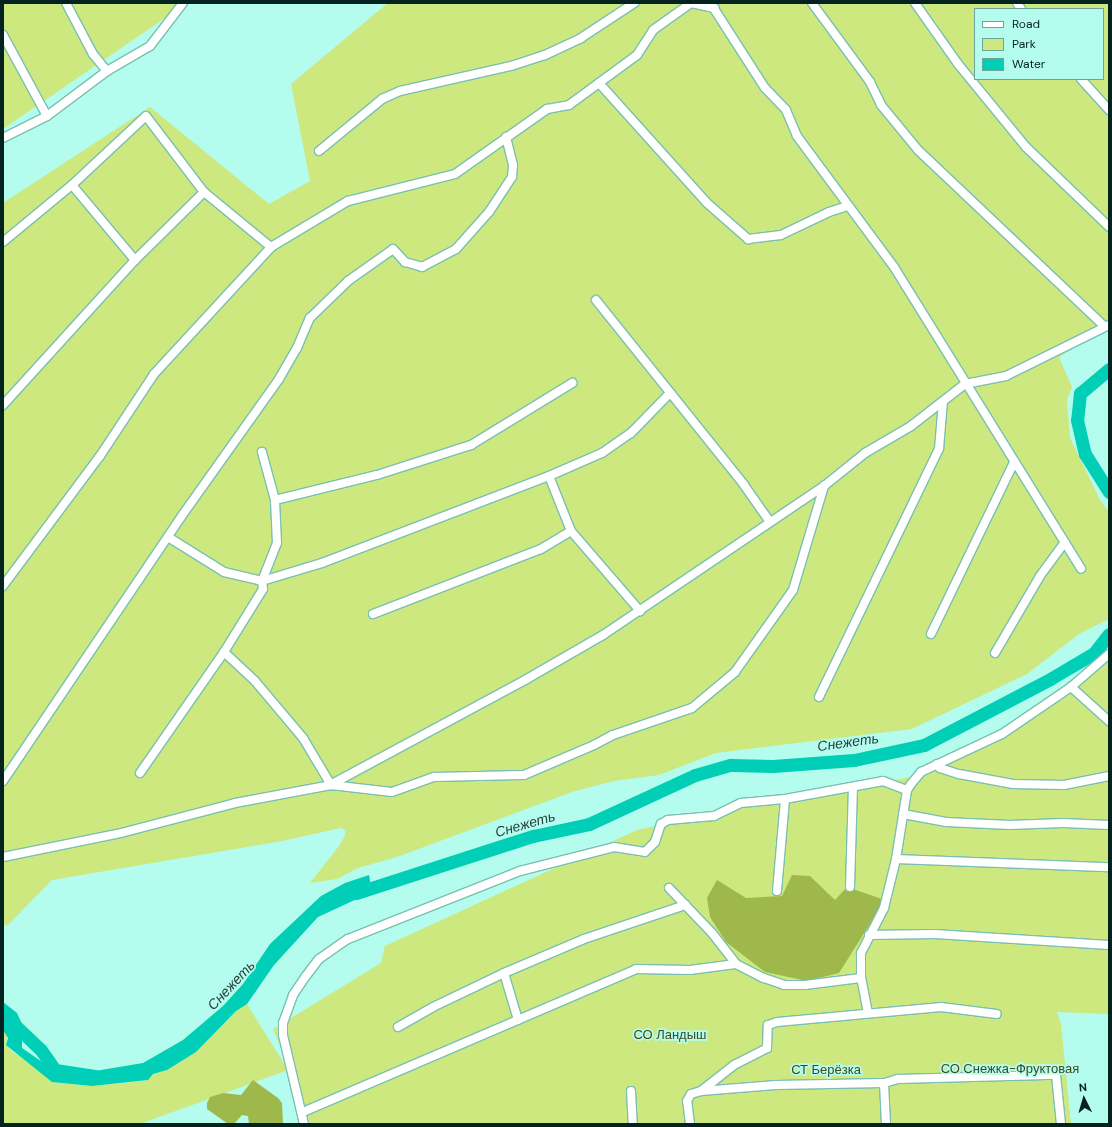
<!DOCTYPE html>
<html>
<head>
<meta charset="utf-8">
<style>
	body { margin:0 }
	#map { position:relative; width:1112px; height:1127px; overflow:hidden; background:#b4fced; font-family:"DM Sans",sans-serif }
	div>[style] { position:absolute }
	.green>* { inset:0; background:#cde87f }
	.forest>* { inset:0; background:#9fb84b }
	.water>* { inset:0; background:#01ceb7 }
	.river>* { height:13px; margin:-6.5px; padding:0 6.5px; transform-origin:6.5px; border-radius:6.5px; background:#01ceb7 }
	.roads { filter:drop-shadow(1px 0 #79c0b2) drop-shadow(-1px 0 #79c0b2) drop-shadow(0 1px #79c0b2) drop-shadow(0 -1px #79c0b2) }
	.minor>* { height:8px; margin:-4px; padding:0 4px; transform-origin:4px; border-radius:4px; background:#fff }
	span { translate:-50% -50%; white-space:nowrap; text-align:center; line-height:1.15; -webkit-text-stroke:3.5px #b4fced; paint-order:stroke }
	.park-label { font-size:13px; color:#3f491d }
	.water-label { font-size:14px; color:#27413c; font-style:italic }
	.frame { position:absolute; inset:0; border:4px solid #04221e; pointer-events:none }
	.legend { position:absolute; left:974px; top:8px; width:130px; height:72px; box-sizing:border-box; background:#b4fced; border:1px solid #6ea59a; margin:0; padding:5px 7px; list-style:none; font-size:12px; color:#04221e }
	.legend li { display:flex; align-items:center; gap:8px; height:20px }
	.legend b { width:20px; border:1px solid #6ea59a }
	.north { position:absolute; left:1064px; top:1079px; width:40px; height:40px; -webkit-text-stroke:3px #b4fced; paint-order:stroke; rotate:355deg; font-size:11px; font-weight:700; line-height:16px; text-align:center; color:#04221e }
	.north::after { content:''; display:block; margin:auto; width:14px; height:18px; background:#04221e; clip-path:polygon(50% 0,100% 100%,50% 72%,0 100%) }
</style>
</head>
<body>
<div id="map">
	<div class="green">
		<div style="clip-path:polygon(3px 3px,187px 3px,3px 129px)"></div>
		<div style="clip-path:polygon(evenodd,388px 3px,1109px 3px,1109px 327px,1059px 357px,1072px 387px,1067px 400px,1070px 438px,1100px 500px,1109px 512px,1109px 619px,1079px 634px,1027px 674px,912px 729px,716px 753px,659px 775px,614px 781px,575px 791px,397px 857px,358px 868px,337px 879px,310px 883px,339px 846px,345px 835px,345px 830px,341px 828px,282px 841px,52px 880px,7px 926px,3px 924px,3px 203px,150px 107px,269px 204px,310px 181px,291px 84px,388px 3px,975px 9px,1103px 9px,1103px 79px,975px 79px,975px 9px)"></div>
		<div style="clip-path:polygon(1109px 661px,1109px 1014px,1057px 1012px,1061px 1024px,1071px 1124px,309px 1124px,308px 1113px,273px 1029px,381px 963px,385px 946px,637px 830px,767px 803px,917px 776px,1068px 696px)"></div>
		<div style="clip-path:polygon(247px 1004px,288px 1070px,140px 1124px,3px 1124px,3px 1030px,7px 1035px,6px 1042px,11px 1051px,35px 1066px,52px 1082px,92px 1086px,145px 1081px,153px 1074px,167px 1070px,196px 1052px,236px 1011px)"></div>
	</div>
	<div class="forest">
		<div style="clip-path:polygon(792px 875px,810px 876px,835px 900px,847px 887px,885px 900px,839px 973px,807px 981px,765px 972px,726px 942px,710px 917px,707px 898px,717px 880px,746px 898px,782px 896px)"></div>
		<div style="clip-path:polygon(253px 1080px,278px 1098px,282px 1103px,283px 1124px,249px 1124px,248px 1116px,242px 1115px,234px 1124px,228px 1124px,207px 1109px,207px 1103px,210px 1097px,223px 1093px,241px 1095px)"></div>
	</div>
	<div class="water">
		<div style="clip-path:polygon(369px 875px,372px 892px,318px 917px,274px 965px,247px 1004px,236px 1011px,196px 1052px,167px 1070px,153px 1074px,148px 1080px,92px 1086px,52px 1082px,6px 1045px,8px 1038px,3px 1030px,3px 1002px,17px 1013px,22px 1024px,22px 1048px,48px 1066px,72px 1074px,83px 1073px,143px 1063px,183px 1040px,223px 1006px,243px 984px,270px 944px,321px 896px,345px 883px)"></div>
	</div>
	<div class="river">
		<div style="left:1109px;top:369px;width:38px;rotate:140deg"></div>
		<div style="left:1080px;top:393px;width:27px;rotate:96deg"></div>
		<div style="left:1077px;top:420px;width:35px;rotate:77deg"></div>
		<div style="left:1085px;top:454px;width:45px;rotate:57.7deg"></div>
		<div style="left:356px;top:893px;width:186px;rotate:-17.9deg"></div>
		<div style="left:533px;top:836px;width:57px;rotate:-12.1deg"></div>
		<div style="left:589px;top:824px;width:117px;rotate:-24.8deg"></div>
		<div style="left:695px;top:775px;width:37px;rotate:-16deg"></div>
		<div style="left:731px;top:765px;width:42px;rotate:1.4deg"></div>
		<div style="left:773px;top:766px;width:81px;rotate:-4.2deg"></div>
		<div style="left:854px;top:760px;width:72px;rotate:-12.1deg"></div>
		<div style="left:924px;top:745px;width:142px;rotate:-27.6deg"></div>
		<div style="left:1050px;top:679px;width:51px;rotate:-30.6deg"></div>
		<div style="left:1094px;top:653px;width:24px;rotate:-52deg"></div>
		<div style="left:3px;top:1014px;width:52px;rotate:43.5deg"></div>
		<div style="left:41px;top:1050px;width:24px;rotate:55deg"></div>
		<div style="left:55px;top:1070px;width:40px;rotate:8.5deg"></div>
	</div>
	<div class="roads">
		<div class="minor">
			<div style="left:66px;top:3px;width:58px;rotate:62.1deg"></div>
			<div style="left:93px;top:54px;width:22px;rotate:51deg"></div>
			<div style="left:812px;top:3px;width:98px;rotate:53.7deg"></div>
			<div style="left:870px;top:82px;width:25px;rotate:64deg"></div>
			<div style="left:881px;top:105px;width:58px;rotate:50.6deg"></div>
			<div style="left:918px;top:150px;width:257px;rotate:43.4deg"></div>
			<div style="left:915px;top:3px;width:75px;rotate:54.8deg"></div>
			<div style="left:958px;top:64px;width:107px;rotate:50.7deg"></div>
			<div style="left:1026px;top:147px;width:115px;rotate:43.9deg"></div>
			<div style="left:1017px;top:3px;width:7px;rotate:56deg"></div>
			<div style="left:711px;top:4px;width:100px;rotate:57.3deg"></div>
			<div style="left:765px;top:88px;width:30px;rotate:46deg"></div>
			<div style="left:786px;top:110px;width:28px;rotate:67deg"></div>
			<div style="left:797px;top:136px;width:163px;rotate:53.5deg"></div>
			<div style="left:894px;top:267px;width:355px;rotate:58.2deg"></div>
			<div style="left:3px;top:35px;width:92px;rotate:61.5deg"></div>
			<div style="left:1081px;top:79px;width:42px;rotate:47.9deg"></div>
			<div style="left:599px;top:83px;width:161px;rotate:48deg"></div>
			<div style="left:707px;top:203px;width:55px;rotate:41.3deg"></div>
			<div style="left:748px;top:239px;width:33px;rotate:-7deg"></div>
			<div style="left:781px;top:235px;width:53px;rotate:-25.6deg"></div>
			<div style="left:829px;top:212px;width:19px;rotate:-18deg"></div>
			<div style="left:3px;top:138px;width:49px;rotate:-26.6deg"></div>
			<div style="left:47px;top:116px;width:75px;rotate:-36.9deg"></div>
			<div style="left:107px;top:71px;width:50px;rotate:-30.2deg"></div>
			<div style="left:150px;top:46px;width:54px;rotate:-52.5deg"></div>
			<div style="left:319px;top:151px;width:82px;rotate:-39.5deg"></div>
			<div style="left:382px;top:99px;width:20px;rotate:-24deg"></div>
			<div style="left:400px;top:91px;width:114px;rotate:-12.7deg"></div>
			<div style="left:511px;top:66px;width:36px;rotate:-18deg"></div>
			<div style="left:545px;top:55px;width:40px;rotate:-25deg"></div>
			<div style="left:581px;top:38px;width:64px;rotate:-33.4deg"></div>
			<div style="left:72px;top:185px;width:98px;rotate:50deg"></div>
			<div style="left:3px;top:242px;width:89px;rotate:-39.6deg"></div>
			<div style="left:72px;top:185px;width:101px;rotate:-43deg"></div>
			<div style="left:146px;top:116px;width:96px;rotate:52.7deg"></div>
			<div style="left:204px;top:192px;width:87px;rotate:39.4deg"></div>
			<div style="left:596px;top:300px;width:237px;rotate:51.3deg"></div>
			<div style="left:744px;top:485px;width:45px;rotate:54.9deg"></div>
			<div style="left:3px;top:405px;width:196px;rotate:-47.7deg"></div>
			<div style="left:135px;top:260px;width:97px;rotate:-44.6deg"></div>
			<div style="left:549px;top:476px;width:59px;rotate:68.2deg"></div>
			<div style="left:571px;top:531px;width:106px;rotate:49.2deg"></div>
			<div style="left:275px;top:500px;width:105px;rotate:-13.8deg"></div>
			<div style="left:377px;top:475px;width:99px;rotate:-17.7deg"></div>
			<div style="left:471px;top:445px;width:119px;rotate:-31.5deg"></div>
			<div style="left:168px;top:537px;width:66px;rotate:32deg"></div>
			<div style="left:224px;top:572px;width:39px;rotate:13deg"></div>
			<div style="left:262px;top:581px;width:63px;rotate:-16.7deg"></div>
			<div style="left:322px;top:563px;width:243px;rotate:-21deg"></div>
			<div style="left:549px;top:476px;width:58px;rotate:-23.5deg"></div>
			<div style="left:602px;top:453px;width:35px;rotate:-35deg"></div>
			<div style="left:631px;top:433px;width:56px;rotate:-45.7deg"></div>
			<div style="left:3px;top:586px;width:162px;rotate:-53.3deg"></div>
			<div style="left:100px;top:456px;width:98px;rotate:-56.6deg"></div>
			<div style="left:154px;top:374px;width:173px;rotate:-47.3deg"></div>
			<div style="left:271px;top:247px;width:90px;rotate:-30.9deg"></div>
			<div style="left:348px;top:201px;width:110px;rotate:-14.2deg"></div>
			<div style="left:455px;top:174px;width:113px;rotate:-35.2deg"></div>
			<div style="left:547px;top:109px;width:22px;rotate:-10deg"></div>
			<div style="left:569px;top:105px;width:84px;rotate:-36.3deg"></div>
			<div style="left:637px;top:55px;width:30px;rotate:-57deg"></div>
			<div style="left:653px;top:30px;width:47px;rotate:-35.4deg"></div>
			<div style="left:691px;top:3px;width:24px;rotate:12deg"></div>
			<div style="left:373px;top:614px;width:180px;rotate:-21.2deg"></div>
			<div style="left:541px;top:549px;width:35px;rotate:-31deg"></div>
			<div style="left:931px;top:634px;width:191px;rotate:-64.2deg"></div>
			<div style="left:224px;top:652px;width:42px;rotate:43.1deg"></div>
			<div style="left:255px;top:681px;width:75px;rotate:49.9deg"></div>
			<div style="left:303px;top:738px;width:55px;rotate:59.2deg"></div>
			<div style="left:995px;top:653px;width:89px;rotate:-59.7deg"></div>
			<div style="left:1040px;top:576px;width:42px;rotate:-53.7deg"></div>
			<div style="left:1071px;top:687px;width:51px;rotate:41.8deg"></div>
			<div style="left:819px;top:697px;width:276px;rotate:-64.2deg"></div>
			<div style="left:939px;top:449px;width:48px;rotate:-85.2deg"></div>
			<div style="left:937px;top:764px;width:5px;rotate:53deg"></div>
			<div style="left:940px;top:768px;width:20px;rotate:18deg"></div>
			<div style="left:959px;top:774px;width:55px;rotate:10.5deg"></div>
			<div style="left:1013px;top:784px;width:51px;rotate:1.1deg"></div>
			<div style="left:1064px;top:785px;width:46px;rotate:-11.3deg"></div>
			<div style="left:140px;top:773px;width:147px;rotate:-55.2deg"></div>
			<div style="left:224px;top:652px;width:74px;rotate:-58.2deg"></div>
			<div style="left:263px;top:589px;width:8px;rotate:-97deg"></div>
			<div style="left:262px;top:581px;width:41px;rotate:-68.5deg"></div>
			<div style="left:277px;top:543px;width:43px;rotate:-92.7deg"></div>
			<div style="left:275px;top:500px;width:50px;rotate:-105.2deg"></div>
			<div style="left:3px;top:781px;width:318px;rotate:-56deg"></div>
			<div style="left:181px;top:517px;width:169px;rotate:-54.6deg"></div>
			<div style="left:279px;top:379px;width:36px;rotate:-60deg"></div>
			<div style="left:297px;top:348px;width:33px;rotate:-67deg"></div>
			<div style="left:310px;top:318px;width:53px;rotate:-44.2deg"></div>
			<div style="left:348px;top:281px;width:55px;rotate:-35.4deg"></div>
			<div style="left:393px;top:249px;width:18px;rotate:47deg"></div>
			<div style="left:405px;top:262px;width:18px;rotate:16deg"></div>
			<div style="left:422px;top:267px;width:38px;rotate:-28deg"></div>
			<div style="left:456px;top:249px;width:50px;rotate:-48.3deg"></div>
			<div style="left:489px;top:212px;width:42px;rotate:-56.7deg"></div>
			<div style="left:512px;top:177px;width:12px;rotate:-85deg"></div>
			<div style="left:513px;top:165px;width:29px;rotate:-104deg"></div>
			<div style="left:332px;top:784px;width:219px;rotate:-28.3deg"></div>
			<div style="left:525px;top:680px;width:90px;rotate:-30deg"></div>
			<div style="left:603px;top:635px;width:267px;rotate:-34deg"></div>
			<div style="left:824px;top:486px;width:53px;rotate:-38.8deg"></div>
			<div style="left:865px;top:453px;width:53px;rotate:-30.4deg"></div>
			<div style="left:911px;top:426px;width:68px;rotate:-37.9deg"></div>
			<div style="left:965px;top:384px;width:42px;rotate:-11deg"></div>
			<div style="left:1006px;top:376px;width:115px;rotate:-26.3deg"></div>
			<div style="left:903px;top:814px;width:44px;rotate:10.5deg"></div>
			<div style="left:946px;top:822px;width:64px;rotate:2.7deg"></div>
			<div style="left:1010px;top:825px;width:53px;rotate:-2.2deg"></div>
			<div style="left:1063px;top:823px;width:46px;rotate:2.5deg"></div>
			<div style="left:3px;top:857px;width:120px;rotate:-11.5deg"></div>
			<div style="left:121px;top:833px;width:118px;rotate:-14.7deg"></div>
			<div style="left:235px;top:803px;width:98px;rotate:-10.6deg"></div>
			<div style="left:331px;top:785px;width:61px;rotate:6.5deg"></div>
			<div style="left:392px;top:792px;width:45px;rotate:-19.7deg"></div>
			<div style="left:434px;top:777px;width:90px;rotate:-1.3deg"></div>
			<div style="left:524px;top:775px;width:76px;rotate:-23.2deg"></div>
			<div style="left:594px;top:745px;width:21px;rotate:-28deg"></div>
			<div style="left:613px;top:735px;width:83px;rotate:-18.9deg"></div>
			<div style="left:692px;top:708px;width:56px;rotate:-39.9deg"></div>
			<div style="left:735px;top:672px;width:100px;rotate:-54.7deg"></div>
			<div style="left:793px;top:590px;width:109px;rotate:-73.4deg"></div>
			<div style="left:896px;top:859px;width:213px;rotate:2.2deg"></div>
			<div style="left:850px;top:887px;width:100px;rotate:-88.3deg"></div>
			<div style="left:669px;top:888px;width:62px;rotate:46.3deg"></div>
			<div style="left:712px;top:933px;width:39px;rotate:52deg"></div>
			<div style="left:777px;top:891px;width:92px;rotate:-85deg"></div>
			<div style="left:869px;top:935px;width:66px;rotate:-0.9deg"></div>
			<div style="left:935px;top:934px;width:174px;rotate:3.6deg"></div>
			<div style="left:504px;top:973px;width:49px;rotate:73.4deg"></div>
			<div style="left:868px;top:1013px;width:36px;rotate:-101deg"></div>
			<div style="left:861px;top:978px;width:25px;rotate:-90deg"></div>
			<div style="left:861px;top:953px;width:51px;rotate:-62.9deg"></div>
			<div style="left:884px;top:908px;width:50px;rotate:-76.2deg"></div>
			<div style="left:896px;top:859px;width:70px;rotate:-80.9deg"></div>
			<div style="left:907px;top:790px;width:7px;rotate:-56deg"></div>
			<div style="left:911px;top:784px;width:16px;rotate:-50deg"></div>
			<div style="left:921px;top:772px;width:89px;rotate:-25.1deg"></div>
			<div style="left:1002px;top:734px;width:83px;rotate:-34.3deg"></div>
			<div style="left:1071px;top:687px;width:50px;rotate:-41deg"></div>
			<div style="left:398px;top:1027px;width:40px;rotate:-29.7deg"></div>
			<div style="left:433px;top:1007px;width:79px;rotate:-25.6deg"></div>
			<div style="left:504px;top:973px;width:87px;rotate:-23deg"></div>
			<div style="left:584px;top:939px;width:107px;rotate:-18.6deg"></div>
			<div style="left:884px;top:1083px;width:41px;rotate:87.2deg"></div>
			<div style="left:631px;top:1091px;width:33px;rotate:87deg"></div>
			<div style="left:701px;top:1091px;width:42px;rotate:-38.2deg"></div>
			<div style="left:734px;top:1065px;width:37px;rotate:-27deg"></div>
			<div style="left:767px;top:1048px;width:23px;rotate:-88deg"></div>
			<div style="left:768px;top:1025px;width:9px;rotate:-18deg"></div>
			<div style="left:777px;top:1022px;width:165px;rotate:-5.2deg"></div>
			<div style="left:941px;top:1007px;width:56px;rotate:7.1deg"></div>
			<div style="left:303px;top:1112px;width:362px;rotate:-23.2deg"></div>
			<div style="left:636px;top:969px;width:54px;rotate:1.1deg"></div>
			<div style="left:690px;top:970px;width:46px;rotate:-7.4deg"></div>
			<div style="left:736px;top:964px;width:31px;rotate:27deg"></div>
			<div style="left:764px;top:978px;width:21px;rotate:19deg"></div>
			<div style="left:784px;top:985px;width:21px"></div>
			<div style="left:805px;top:985px;width:56px;rotate:-7.1deg"></div>
			<div style="left:304px;top:1124px;width:91px;rotate:-103.3deg"></div>
			<div style="left:283px;top:1035px;width:12px;rotate:-90deg"></div>
			<div style="left:283px;top:1023px;width:30px;rotate:-70deg"></div>
			<div style="left:293px;top:995px;width:23px;rotate:-56deg"></div>
			<div style="left:306px;top:976px;width:21px;rotate:-53deg"></div>
			<div style="left:319px;top:959px;width:35px;rotate:-35deg"></div>
			<div style="left:348px;top:939px;width:185px;rotate:-21.6deg"></div>
			<div style="left:520px;top:871px;width:97px;rotate:-14.3deg"></div>
			<div style="left:614px;top:847px;width:31px;rotate:9deg"></div>
			<div style="left:645px;top:852px;width:14px;rotate:-45deg"></div>
			<div style="left:655px;top:842px;width:19px;rotate:-72deg"></div>
			<div style="left:661px;top:824px;width:8px;rotate:-30deg"></div>
			<div style="left:668px;top:820px;width:46px;rotate:-5deg"></div>
			<div style="left:714px;top:816px;width:30px;rotate:-26deg"></div>
			<div style="left:741px;top:803px;width:44px;rotate:-5.2deg"></div>
			<div style="left:785px;top:799px;width:100px;rotate:-10.4deg"></div>
			<div style="left:883px;top:781px;width:26px;rotate:21deg"></div>
			<div style="left:690px;top:1124px;width:23px;rotate:-97deg"></div>
			<div style="left:687px;top:1101px;width:8px;rotate:-60deg"></div>
			<div style="left:691px;top:1094px;width:10px;rotate:-17deg"></div>
			<div style="left:701px;top:1091px;width:75px;rotate:-4.6deg"></div>
			<div style="left:776px;top:1085px;width:108px;rotate:-1.1deg"></div>
			<div style="left:884px;top:1083px;width:15px;rotate:-16deg"></div>
			<div style="left:898px;top:1079px;width:158px;rotate:-1.5deg"></div>
			<div style="left:1056px;top:1075px;width:49px;rotate:84.2deg"></div>
		</div>
	</div>
	<div class="park-label">
		<span style="left:670px;top:1035px">СО Ландыш</span>
		<span style="left:1010px;top:1069px">СО Снежка-Фруктовая</span>
		<span style="left:826px;top:1070px">СТ Берёзка</span>
	</div>
	<div class="water-label">
		<span style="left:848px;top:742px;rotate:-8deg">Снежеть</span>
		<span style="left:525px;top:824px;rotate:-16deg">Снежеть</span>
		<span style="left:231px;top:985px;rotate:-47deg">Снежеть</span>
	</div>
	<div class="frame"></div>
	<ul class="legend">
	<li><b style="height:5px;background:#fff"></b>Road</li>
	<li><b style="height:11px;background:#cde87f"></b>Park</li>
	<li><b style="height:11px;background:#01ceb7"></b>Water</li>
	</ul>
	<div class="north">N</div>
</div>
</body>
</html>
